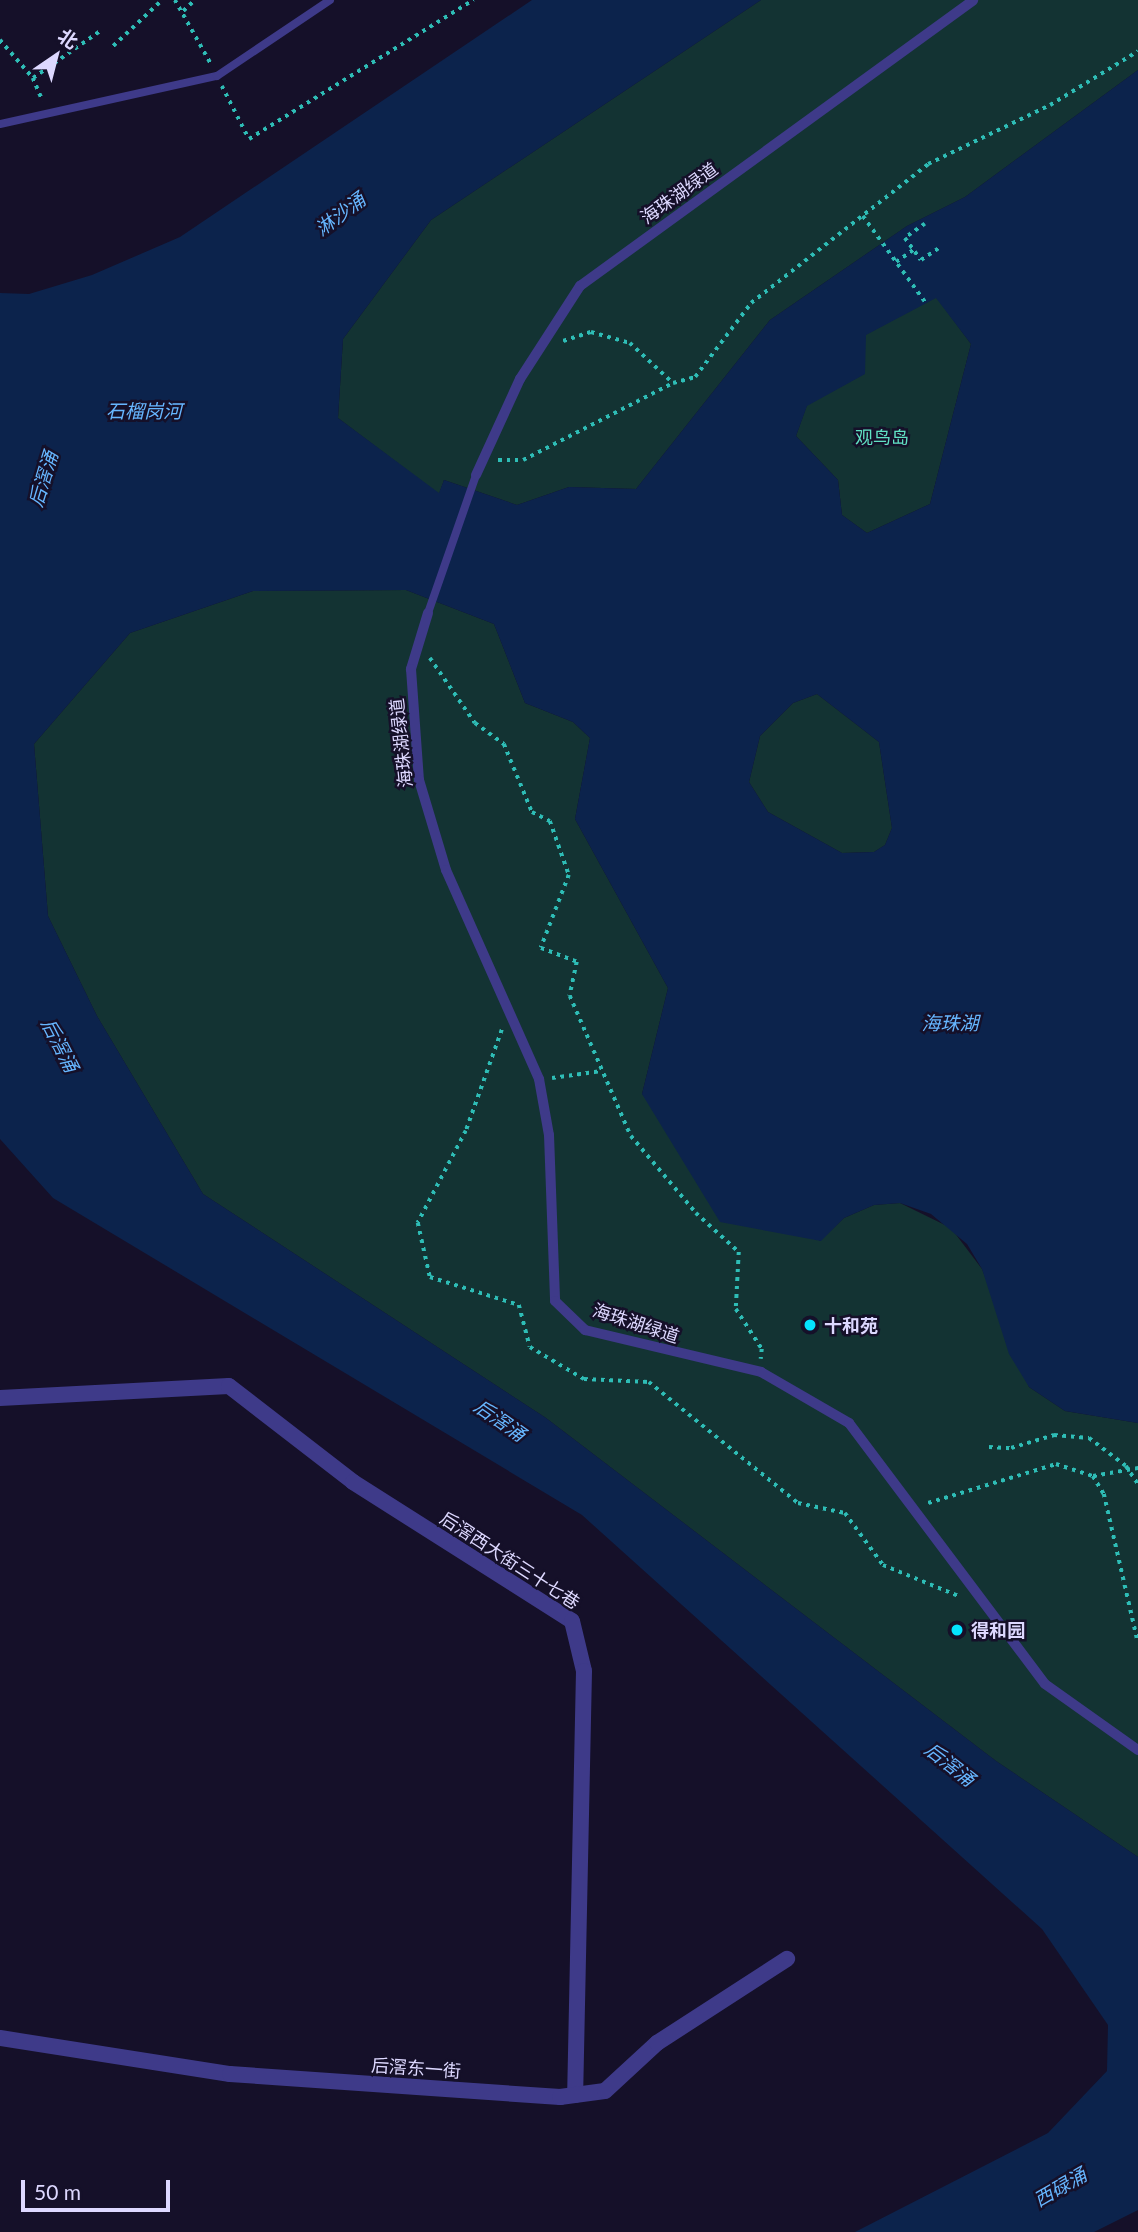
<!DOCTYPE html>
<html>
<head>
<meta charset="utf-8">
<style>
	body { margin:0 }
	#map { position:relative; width:1138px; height:2232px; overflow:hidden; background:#151029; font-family:Lato,"Noto Sans SC",sans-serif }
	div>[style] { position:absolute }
	.green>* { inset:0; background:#133333 }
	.water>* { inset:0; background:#0c234c }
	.path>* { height:3.5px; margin-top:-1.75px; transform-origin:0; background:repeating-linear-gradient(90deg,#2ebdb6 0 3.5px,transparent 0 8.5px) }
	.service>* { height:8px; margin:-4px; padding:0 4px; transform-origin:4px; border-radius:4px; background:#3e3a89 }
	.pedestrian>* { height:10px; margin:-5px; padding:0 5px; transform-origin:5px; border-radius:5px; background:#3e3a89 }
	.minor>* { height:16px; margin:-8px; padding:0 8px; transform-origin:8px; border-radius:8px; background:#3e3a89 }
	.dots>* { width:19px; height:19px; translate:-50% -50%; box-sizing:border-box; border:4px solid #151029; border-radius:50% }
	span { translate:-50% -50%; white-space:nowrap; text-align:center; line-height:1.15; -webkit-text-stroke:5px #151029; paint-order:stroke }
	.street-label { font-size:18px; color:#ddd8ff }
	.park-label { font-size:18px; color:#61e2c4 }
	.poi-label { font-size:18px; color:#ddd8ff; font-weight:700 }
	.left { translate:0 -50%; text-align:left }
	.water-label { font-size:19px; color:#66b6ff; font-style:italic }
	.north { position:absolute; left:21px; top:21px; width:70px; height:70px; -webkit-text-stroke:5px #151029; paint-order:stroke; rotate:35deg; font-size:19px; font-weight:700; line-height:28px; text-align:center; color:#ddd8ff }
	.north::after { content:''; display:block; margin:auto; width:24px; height:32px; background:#ddd8ff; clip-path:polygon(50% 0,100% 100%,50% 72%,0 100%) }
	.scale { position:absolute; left:21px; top:2180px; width:149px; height:32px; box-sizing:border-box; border:4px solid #ddd8ff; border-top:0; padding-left:9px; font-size:21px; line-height:24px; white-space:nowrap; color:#ddd8ff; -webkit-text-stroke:5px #151029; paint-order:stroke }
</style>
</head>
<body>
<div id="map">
	<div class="green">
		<div style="clip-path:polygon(761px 0,1138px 0,1138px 70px,965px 197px,907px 226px,770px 320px,636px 489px,569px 487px,517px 505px,444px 480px,439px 494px,338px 418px,343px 339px,431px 220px)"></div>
		<div style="clip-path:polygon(936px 297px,971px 344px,930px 504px,867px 533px,842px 515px,838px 480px,796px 436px,807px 405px,864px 374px,865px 335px)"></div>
		<div style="clip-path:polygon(406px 590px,494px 624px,525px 703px,573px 722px,590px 738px,575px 819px,668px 988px,642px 1094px,820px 1241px,844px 1218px,874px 1205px,900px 1203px,951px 1228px,982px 1269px,1029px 1387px,1065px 1411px,1138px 1423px,1138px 1857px,996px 1761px,546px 1418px,203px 1194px,97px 1016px,48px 916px,34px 744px,130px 633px,253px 591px)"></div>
		<div style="clip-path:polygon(817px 694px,879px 742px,892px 828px,885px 845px,874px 852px,842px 853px,768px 812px,749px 782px,760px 736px,793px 703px)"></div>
	</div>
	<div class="water">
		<div style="clip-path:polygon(evenodd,532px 0,761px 0,431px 220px,343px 339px,338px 418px,439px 493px,444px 480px,517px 505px,569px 487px,636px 489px,770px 320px,907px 226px,965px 197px,1138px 70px,1138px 1423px,1065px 1411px,1029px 1387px,1009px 1354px,982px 1269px,967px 1244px,931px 1214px,900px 1203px,874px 1205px,844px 1218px,821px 1241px,720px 1222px,642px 1094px,668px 988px,575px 819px,590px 738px,573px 722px,525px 703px,494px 624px,406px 590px,253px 591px,130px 633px,34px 744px,48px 916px,97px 1016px,203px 1194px,546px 1418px,996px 1761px,1138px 1857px,1138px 2210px,1094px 2232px,855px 2232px,1048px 2133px,1107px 2071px,1108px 2025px,1042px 1929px,582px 1515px,53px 1198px,0 1139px,0 293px,29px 294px,92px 275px,180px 237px,532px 0,936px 298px,971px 344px,930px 504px,867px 533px,842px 515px,838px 480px,796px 436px,807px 406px,865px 374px,866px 335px,936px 298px,532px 0,817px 694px,879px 742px,892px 828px,885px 845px,874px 852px,842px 853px,768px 812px,749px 782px,760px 736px,793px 703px,817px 694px)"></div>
	</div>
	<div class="path">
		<div style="left:175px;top:0;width:73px;rotate:60.6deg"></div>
		<div style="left:183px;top:11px;width:16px;rotate:-43deg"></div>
		<div style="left:0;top:40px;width:50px;rotate:49deg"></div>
		<div style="left:33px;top:78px;width:25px;rotate:67deg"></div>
		<div style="left:113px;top:46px;width:67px;rotate:-43.2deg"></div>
		<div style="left:33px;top:78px;width:82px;rotate:-35deg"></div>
		<div style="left:222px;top:86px;width:59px;rotate:63deg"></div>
		<div style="left:249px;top:139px;width:264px;rotate:-31.8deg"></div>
		<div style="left:863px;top:216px;width:107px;rotate:54.1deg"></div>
		<div style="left:925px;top:224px;width:24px;rotate:145deg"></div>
		<div style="left:905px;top:238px;width:27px;rotate:54deg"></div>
		<div style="left:921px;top:260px;width:23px;rotate:-34deg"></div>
		<div style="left:896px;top:262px;width:21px;rotate:-35deg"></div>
		<div style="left:563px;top:341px;width:29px;rotate:-18deg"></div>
		<div style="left:591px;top:332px;width:41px;rotate:15.8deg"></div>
		<div style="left:630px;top:343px;width:59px;rotate:42.9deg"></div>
		<div style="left:673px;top:383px;width:23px;rotate:-15deg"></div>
		<div style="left:695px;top:377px;width:93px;rotate:-52.9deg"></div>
		<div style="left:751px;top:303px;width:225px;rotate:-38.1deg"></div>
		<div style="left:928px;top:164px;width:136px;rotate:-25.8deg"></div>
		<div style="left:1050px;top:105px;width:103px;rotate:-31.5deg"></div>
		<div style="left:498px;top:460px;width:25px"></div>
		<div style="left:523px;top:460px;width:169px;rotate:-27.2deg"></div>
		<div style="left:430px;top:658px;width:79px;rotate:55.3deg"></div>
		<div style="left:475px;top:723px;width:36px;rotate:36deg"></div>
		<div style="left:504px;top:744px;width:74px;rotate:67.6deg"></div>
		<div style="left:532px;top:812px;width:20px;rotate:27deg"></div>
		<div style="left:550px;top:821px;width:57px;rotate:70.6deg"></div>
		<div style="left:569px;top:875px;width:78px;rotate:111deg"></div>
		<div style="left:541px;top:948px;width:39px;rotate:21deg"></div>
		<div style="left:577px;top:962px;width:35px;rotate:102deg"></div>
		<div style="left:570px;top:996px;width:153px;rotate:66.5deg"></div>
		<div style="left:631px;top:1136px;width:101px;rotate:49.8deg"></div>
		<div style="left:696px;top:1213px;width:58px;rotate:42.2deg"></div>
		<div style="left:739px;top:1252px;width:57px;rotate:93deg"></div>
		<div style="left:736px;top:1309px;width:48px;rotate:57deg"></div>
		<div style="left:762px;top:1349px;width:10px;rotate:96deg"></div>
		<div style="left:502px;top:1030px;width:107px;rotate:109.6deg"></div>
		<div style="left:466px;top:1131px;width:104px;rotate:117.6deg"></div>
		<div style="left:418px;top:1223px;width:55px;rotate:77.5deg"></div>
		<div style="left:430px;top:1277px;width:93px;rotate:17.5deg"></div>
		<div style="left:519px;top:1305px;width:43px;rotate:75.3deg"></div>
		<div style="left:530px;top:1347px;width:63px;rotate:30.7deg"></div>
		<div style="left:584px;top:1379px;width:65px;rotate:2.6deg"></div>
		<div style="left:649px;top:1382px;width:192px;rotate:39.1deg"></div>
		<div style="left:798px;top:1503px;width:48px;rotate:12deg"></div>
		<div style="left:845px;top:1513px;width:64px;rotate:53.8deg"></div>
		<div style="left:883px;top:1565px;width:84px;rotate:22.3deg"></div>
		<div style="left:552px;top:1078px;width:50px;rotate:-8deg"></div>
		<div style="left:989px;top:1447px;width:22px;rotate:3deg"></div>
		<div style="left:1011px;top:1448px;width:45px;rotate:-16.8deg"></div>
		<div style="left:1054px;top:1435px;width:35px;rotate:5deg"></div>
		<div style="left:1089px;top:1438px;width:46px;rotate:37.1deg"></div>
		<div style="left:1126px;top:1466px;width:22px;rotate:56deg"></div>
		<div style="left:1093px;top:1476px;width:46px;rotate:-10.1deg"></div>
		<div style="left:928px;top:1503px;width:134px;rotate:-16.9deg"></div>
		<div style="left:1056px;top:1464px;width:39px;rotate:18deg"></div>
		<div style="left:1093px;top:1476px;width:21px;rotate:59deg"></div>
		<div style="left:1104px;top:1494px;width:152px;rotate:77.1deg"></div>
	</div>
	<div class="service">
		<div style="left:0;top:124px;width:222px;rotate:-12.5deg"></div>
		<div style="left:217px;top:76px;width:136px;rotate:-33.9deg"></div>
		<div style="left:428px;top:613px;width:146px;rotate:-70.8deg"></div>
	</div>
	<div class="pedestrian">
		<div style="left:476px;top:475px;width:106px;rotate:-65.4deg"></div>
		<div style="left:520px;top:379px;width:111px;rotate:-57.2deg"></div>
		<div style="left:580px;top:286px;width:486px;rotate:-36deg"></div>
		<div style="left:428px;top:613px;width:59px;rotate:106.9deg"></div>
		<div style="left:411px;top:669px;width:111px;rotate:85.9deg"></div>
		<div style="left:419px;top:780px;width:94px;rotate:73.3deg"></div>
		<div style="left:446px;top:870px;width:229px;rotate:66deg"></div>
		<div style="left:539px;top:1079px;width:57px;rotate:79.9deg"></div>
		<div style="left:549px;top:1135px;width:166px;rotate:87.9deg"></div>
		<div style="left:555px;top:1301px;width:42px;rotate:44deg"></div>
		<div style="left:585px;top:1330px;width:181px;rotate:13.4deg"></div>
		<div style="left:761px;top:1372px;width:102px;rotate:30.1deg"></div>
		<div style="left:849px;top:1423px;width:326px;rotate:53.1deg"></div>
		<div style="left:1045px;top:1684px;width:114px;rotate:35.4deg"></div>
	</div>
	<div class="minor">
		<div style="left:0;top:1398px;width:229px;rotate:-3deg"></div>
		<div style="left:229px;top:1386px;width:157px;rotate:37.7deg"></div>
		<div style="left:353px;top:1482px;width:259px;rotate:32.4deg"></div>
		<div style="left:572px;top:1621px;width:51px;rotate:76.5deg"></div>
		<div style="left:584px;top:1671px;width:424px;rotate:91.2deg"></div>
		<div style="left:0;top:2038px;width:233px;rotate:8.9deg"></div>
		<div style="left:230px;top:2074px;width:331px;rotate:4deg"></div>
		<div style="left:560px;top:2097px;width:45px;rotate:-7.6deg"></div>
		<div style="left:605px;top:2091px;width:71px;rotate:-42.7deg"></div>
		<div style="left:657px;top:2043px;width:155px;rotate:-32.9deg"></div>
	</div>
	<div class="dots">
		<div style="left:810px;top:1325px;background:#04e3ff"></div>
		<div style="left:957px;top:1630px;background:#04e3ff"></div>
	</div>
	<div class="street-label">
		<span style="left:679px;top:193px;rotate:-36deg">海珠湖绿道</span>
		<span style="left:401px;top:743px;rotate:-96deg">海珠湖绿道</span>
		<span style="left:636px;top:1323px;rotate:18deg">海珠湖绿道</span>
		<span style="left:510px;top:1560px;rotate:33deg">后滘西大街三十七巷</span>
		<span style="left:416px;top:2068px;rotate:4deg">后滘东一街</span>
	</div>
	<div class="park-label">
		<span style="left:882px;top:437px">观鸟岛</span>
	</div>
	<div class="poi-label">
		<span class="left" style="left:824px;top:1325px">十和苑</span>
		<span class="left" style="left:971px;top:1630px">得和园</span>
	</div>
	<div class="water-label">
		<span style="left:340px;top:214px;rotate:-37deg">淋沙涌</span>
		<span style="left:144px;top:411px">石榴岗河</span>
		<span style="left:43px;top:479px;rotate:-73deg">后滘涌</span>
		<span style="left:950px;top:1023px">海珠湖</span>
		<span style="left:60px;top:1045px;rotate:63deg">后滘涌</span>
		<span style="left:500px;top:1420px;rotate:35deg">后滘涌</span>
		<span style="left:950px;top:1764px;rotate:38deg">后滘涌</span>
		<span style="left:1060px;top:2187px;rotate:-30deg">西碌涌</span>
	</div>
	<div class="north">北</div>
	<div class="scale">50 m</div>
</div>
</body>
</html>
